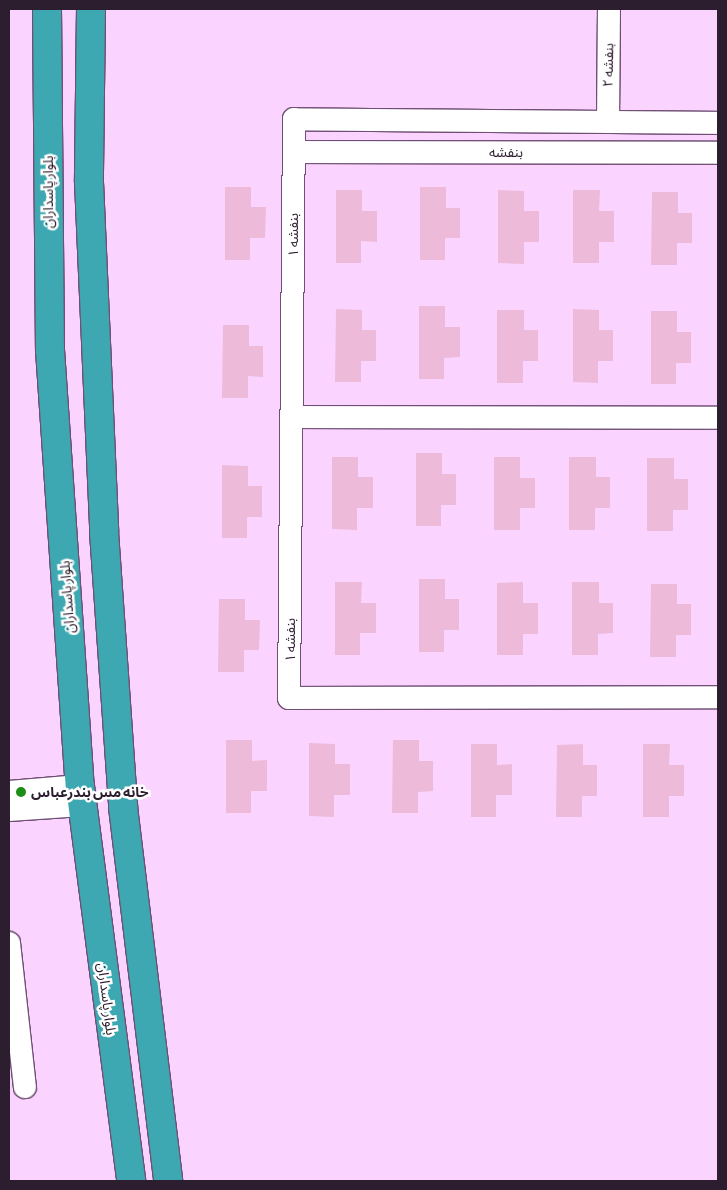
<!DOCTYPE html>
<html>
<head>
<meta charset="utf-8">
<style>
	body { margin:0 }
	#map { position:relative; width:727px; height:1190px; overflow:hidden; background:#fad4ff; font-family:"Asap Condensed","Noto Sans Arabic",sans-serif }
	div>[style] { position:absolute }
	.building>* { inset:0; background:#edbbd9 }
	.roads { filter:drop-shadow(1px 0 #6f4f74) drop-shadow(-1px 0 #6f4f74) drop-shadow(0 1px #6f4f74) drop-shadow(0 -1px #6f4f74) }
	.minor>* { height:22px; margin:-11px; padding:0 11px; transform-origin:11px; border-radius:11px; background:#fff }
	.highway>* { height:28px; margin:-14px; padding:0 14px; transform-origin:14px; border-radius:14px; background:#3da8b1 }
	.dots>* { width:14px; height:14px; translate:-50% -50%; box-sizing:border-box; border:2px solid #fff; border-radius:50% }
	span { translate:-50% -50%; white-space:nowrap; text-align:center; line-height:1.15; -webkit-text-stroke:5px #fff; paint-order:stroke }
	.street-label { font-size:14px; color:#2c1e2e }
	.poi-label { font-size:14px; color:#2c1e2e; font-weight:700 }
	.left { translate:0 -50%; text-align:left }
	.frame { position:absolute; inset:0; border:10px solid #2c1e2e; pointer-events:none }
</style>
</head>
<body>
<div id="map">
	<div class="building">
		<div style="clip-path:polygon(225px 187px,251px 187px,251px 207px,266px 207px,265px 238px,250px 238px,250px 260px,225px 260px)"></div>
		<div style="clip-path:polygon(420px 187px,446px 187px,446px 208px,460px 208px,460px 238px,445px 238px,445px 260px,420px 260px)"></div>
		<div style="clip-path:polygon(336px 190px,362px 190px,362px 211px,377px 211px,377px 242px,361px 241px,361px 263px,336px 263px)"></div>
		<div style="clip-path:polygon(498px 190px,524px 191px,524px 211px,539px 211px,539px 242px,524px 242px,524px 264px,498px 263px)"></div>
		<div style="clip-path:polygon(573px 190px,600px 190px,599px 211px,614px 211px,614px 242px,599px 242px,599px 263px,573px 263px)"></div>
		<div style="clip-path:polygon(652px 192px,678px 192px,678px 213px,692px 213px,692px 243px,677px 243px,677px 265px,651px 265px)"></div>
		<div style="clip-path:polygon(419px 306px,445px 306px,445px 327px,460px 327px,460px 357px,444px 358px,444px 379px,419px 379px)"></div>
		<div style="clip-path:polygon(336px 309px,362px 310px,362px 330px,376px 330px,376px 361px,361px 361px,361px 382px,335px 382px)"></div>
		<div style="clip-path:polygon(573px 309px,599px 310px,599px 330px,613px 330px,613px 361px,598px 361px,598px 383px,573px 382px)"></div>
		<div style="clip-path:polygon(497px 310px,524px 310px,524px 330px,538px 330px,538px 361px,523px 361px,523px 383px,497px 383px)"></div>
		<div style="clip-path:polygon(651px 311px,677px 311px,677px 332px,691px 332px,691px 363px,676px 363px,676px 384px,651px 384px)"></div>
		<div style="clip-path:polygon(223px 325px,249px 325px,249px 346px,263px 346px,263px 377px,248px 376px,248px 398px,222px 398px)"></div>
		<div style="clip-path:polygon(416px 453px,442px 453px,442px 474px,456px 474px,456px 505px,441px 505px,441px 526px,416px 526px)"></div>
		<div style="clip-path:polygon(332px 457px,358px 457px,358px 477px,373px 477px,373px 508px,357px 508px,357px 530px,332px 529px)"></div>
		<div style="clip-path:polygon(494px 457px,520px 457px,520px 478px,535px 478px,535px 508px,520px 508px,520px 530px,494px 530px)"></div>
		<div style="clip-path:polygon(569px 457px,596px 457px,596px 477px,610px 477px,610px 508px,595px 508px,595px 530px,569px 530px)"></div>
		<div style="clip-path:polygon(647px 458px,674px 458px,674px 479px,688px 479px,688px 510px,673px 510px,673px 531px,647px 531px)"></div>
		<div style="clip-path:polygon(222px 465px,248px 466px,248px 486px,262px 486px,262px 517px,247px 517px,247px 538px,222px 538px)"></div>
		<div style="clip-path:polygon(419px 579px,445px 579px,445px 599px,459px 599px,459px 630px,444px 630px,444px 652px,419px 652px)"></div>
		<div style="clip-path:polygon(335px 582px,362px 582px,361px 603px,376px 603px,376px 633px,360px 633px,360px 655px,335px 655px)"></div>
		<div style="clip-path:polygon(523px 582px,523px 603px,538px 603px,538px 634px,523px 634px,523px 655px,497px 655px,497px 583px)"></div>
		<div style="clip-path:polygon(572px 582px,599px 582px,599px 603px,613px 603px,613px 633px,598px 634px,598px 655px,572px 655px)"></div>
		<div style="clip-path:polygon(651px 584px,677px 584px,677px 604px,691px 604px,691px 635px,676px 635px,676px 657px,650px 657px)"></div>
		<div style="clip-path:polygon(219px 599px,245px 599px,245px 620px,260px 620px,259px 650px,244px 650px,244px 672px,218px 672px)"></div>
		<div style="clip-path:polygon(226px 740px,252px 740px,252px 761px,267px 760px,267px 791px,251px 791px,251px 813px,226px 813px)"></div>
		<div style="clip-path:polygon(393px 740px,419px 740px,419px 761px,433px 761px,433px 791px,418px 792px,418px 813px,392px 813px)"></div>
		<div style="clip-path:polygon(309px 743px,335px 744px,335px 764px,350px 764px,350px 795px,334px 795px,334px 817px,309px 816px)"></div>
		<div style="clip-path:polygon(471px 744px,497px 744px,497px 765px,512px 764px,512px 795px,496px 795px,496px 817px,471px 817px)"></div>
		<div style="clip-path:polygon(583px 744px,583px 765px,597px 765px,597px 796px,582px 796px,582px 817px,556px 817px,557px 745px)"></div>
		<div style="clip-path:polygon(643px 744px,670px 744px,669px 765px,684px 765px,684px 796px,669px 796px,669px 817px,643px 817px)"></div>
	</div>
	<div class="roads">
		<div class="minor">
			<div style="left:608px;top:122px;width:113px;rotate:-89.5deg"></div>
			<div style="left:718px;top:123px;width:424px;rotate:-179.5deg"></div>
			<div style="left:294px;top:119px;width:579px;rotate:90.49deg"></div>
			<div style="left:289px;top:698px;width:429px;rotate:-0.1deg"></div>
			<div style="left:294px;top:152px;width:424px;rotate:0.1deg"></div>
			<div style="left:292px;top:417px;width:426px;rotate:0.1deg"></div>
			<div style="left:9px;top:792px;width:71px;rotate:-4.8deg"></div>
			<div style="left:9px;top:810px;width:73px;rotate:-3.9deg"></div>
			<div style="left:9px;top:943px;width:145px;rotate:83.7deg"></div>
		</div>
		<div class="highway">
			<div style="left:47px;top:9px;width:341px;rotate:89.5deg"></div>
			<div style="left:50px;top:350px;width:437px;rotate:86.1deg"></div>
			<div style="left:80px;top:786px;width:398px;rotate:82.6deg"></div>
			<div style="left:91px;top:9px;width:173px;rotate:90.7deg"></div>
			<div style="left:89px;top:182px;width:350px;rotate:87.5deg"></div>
			<div style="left:104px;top:532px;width:276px;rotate:86deg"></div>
			<div style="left:123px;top:807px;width:377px;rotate:83.1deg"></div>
		</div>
	</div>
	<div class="dots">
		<div style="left:21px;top:792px;background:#1c8e16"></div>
	</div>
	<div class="street-label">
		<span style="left:608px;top:65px;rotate:-89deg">بنفشه ۲</span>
		<span style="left:506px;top:152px">بنفشه</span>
		<span style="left:48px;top:192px;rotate:-90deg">بلوار پاسداران</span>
		<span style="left:293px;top:235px;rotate:-90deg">بنفشه ۱</span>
		<span style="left:67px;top:597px;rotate:-94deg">بلوار پاسداران</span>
		<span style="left:290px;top:640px;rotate:-90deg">بنفشه ۱</span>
		<span style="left:107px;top:999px;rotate:83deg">بلوار پاسداران</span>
	</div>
	<div class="poi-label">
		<span class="left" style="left:31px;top:792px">خانه مس بندرعباس</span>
	</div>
	<div class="frame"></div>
</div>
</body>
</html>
